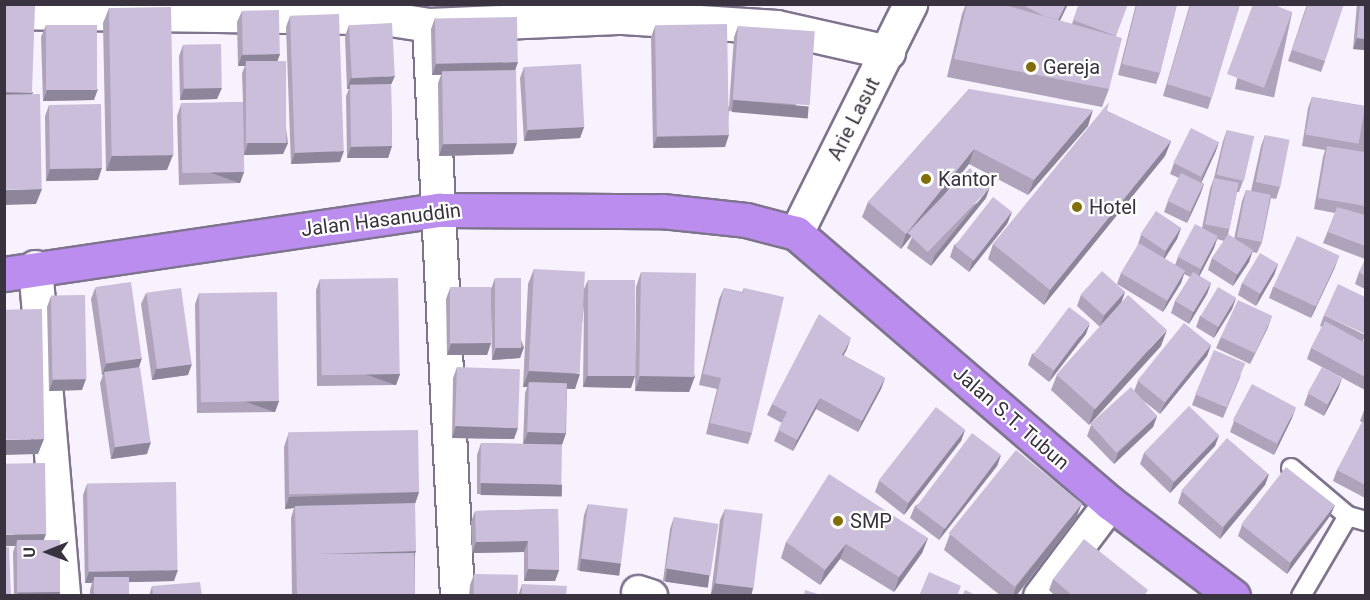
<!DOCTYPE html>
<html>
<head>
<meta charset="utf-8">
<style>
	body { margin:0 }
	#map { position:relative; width:1370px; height:600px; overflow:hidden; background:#f7f2fd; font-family:Roboto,sans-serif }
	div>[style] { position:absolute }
	.roads { filter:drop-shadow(2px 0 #7f748e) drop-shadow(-2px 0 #7f748e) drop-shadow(0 2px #7f748e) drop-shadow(0 -2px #7f748e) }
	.lane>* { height:18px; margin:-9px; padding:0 9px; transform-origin:9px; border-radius:9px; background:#fff }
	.street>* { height:33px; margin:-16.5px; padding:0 16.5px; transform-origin:16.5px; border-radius:16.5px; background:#fff }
	.secondary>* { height:33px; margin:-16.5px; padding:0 16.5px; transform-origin:16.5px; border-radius:16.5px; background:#fff }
	.highway>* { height:33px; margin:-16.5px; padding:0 16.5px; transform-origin:16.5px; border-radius:16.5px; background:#ba8dee }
	.wall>* { inset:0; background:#aea3bb; transform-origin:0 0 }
	.shaded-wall>* { inset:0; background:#8d8599; transform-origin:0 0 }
	.building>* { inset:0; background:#cabeda; transform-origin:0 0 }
	.dots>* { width:16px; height:16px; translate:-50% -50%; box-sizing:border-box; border:3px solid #fff; border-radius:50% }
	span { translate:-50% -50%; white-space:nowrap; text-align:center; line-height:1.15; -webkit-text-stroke:4.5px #fff; paint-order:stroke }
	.poi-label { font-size:20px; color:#38333e }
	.left { translate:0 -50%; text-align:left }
	.street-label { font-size:20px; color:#38333e }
	.frame { position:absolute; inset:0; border:6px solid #38333e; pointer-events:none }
	.north { position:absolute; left:18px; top:522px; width:60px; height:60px; -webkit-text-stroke:4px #fff; paint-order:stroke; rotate:269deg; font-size:16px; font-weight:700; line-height:24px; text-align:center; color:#38333e }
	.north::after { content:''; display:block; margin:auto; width:21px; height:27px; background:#38333e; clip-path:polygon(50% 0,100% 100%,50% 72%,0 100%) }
</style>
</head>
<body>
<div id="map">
	<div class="roads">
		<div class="lane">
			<div style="left:1291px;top:468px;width:75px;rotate:40.1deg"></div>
			<div style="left:1301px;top:596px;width:93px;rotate:-59.6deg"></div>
			<div style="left:1348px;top:516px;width:19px;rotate:16deg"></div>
		</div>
		<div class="street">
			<div style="left:4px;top:12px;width:373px;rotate:0.8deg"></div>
			<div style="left:377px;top:17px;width:53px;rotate:8.7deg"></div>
			<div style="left:429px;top:25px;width:194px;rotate:-2.4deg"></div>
			<div style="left:623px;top:17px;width:154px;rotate:3.7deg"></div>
			<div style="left:777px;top:27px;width:114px;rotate:12.7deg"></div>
			<div style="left:429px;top:25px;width:572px;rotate:87.19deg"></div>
			<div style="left:35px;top:267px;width:330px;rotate:85.1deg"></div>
			<div style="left:638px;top:592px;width:13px;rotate:18deg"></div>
			<div style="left:1040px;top:596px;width:116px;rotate:-53deg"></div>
		</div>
		<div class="secondary">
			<div style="left:796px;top:233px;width:256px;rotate:-63.5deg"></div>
		</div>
		<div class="highway">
			<div style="left:4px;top:274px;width:440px;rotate:-8.4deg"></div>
			<div style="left:439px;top:210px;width:223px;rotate:0.3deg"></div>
			<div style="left:662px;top:211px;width:84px;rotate:6.1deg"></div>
			<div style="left:746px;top:220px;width:52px;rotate:14.6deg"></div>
			<div style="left:796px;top:233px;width:414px;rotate:40.7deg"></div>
			<div style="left:1110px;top:503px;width:154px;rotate:37.1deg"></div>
		</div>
	</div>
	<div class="wall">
		<div style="clip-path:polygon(966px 4px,1068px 4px,1060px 21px,1072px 24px,1079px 4px,1116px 36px,1109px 89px,1102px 107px,947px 77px,962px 14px)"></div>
		<div style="clip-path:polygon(1136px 4px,1177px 4px,1160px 73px,1156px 84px,1118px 75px)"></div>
		<div style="clip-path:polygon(1190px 4px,1240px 4px,1208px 109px,1163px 96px)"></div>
		<div style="left:1253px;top:4px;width:40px;height:87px;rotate:12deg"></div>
		<div style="clip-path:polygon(1307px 4px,1325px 61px,1321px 72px,1288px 61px)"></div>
		<div style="clip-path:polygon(1357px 4px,1365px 4px,1365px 50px,1353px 49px)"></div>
		<div style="clip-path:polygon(109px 8px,167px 170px,106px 171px,103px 23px)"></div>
		<div style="clip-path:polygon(242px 11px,280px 54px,277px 61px,288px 143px,283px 154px,244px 155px,244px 172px,240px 183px,179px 185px,177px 116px,181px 104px,243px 102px,242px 73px,245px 66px,238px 66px,237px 22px)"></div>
		<div style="clip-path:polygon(290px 16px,340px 162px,291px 164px,286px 27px)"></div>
		<div style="clip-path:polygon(435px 18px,515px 70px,513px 154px,439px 156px,438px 83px,441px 75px,432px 75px,431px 29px)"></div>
		<div style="clip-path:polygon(46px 25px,94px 100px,43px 101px,41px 37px)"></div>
		<div style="clip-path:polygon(349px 25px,391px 85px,392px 146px,388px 158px,347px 158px,346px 96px,349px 89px,347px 89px,345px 36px)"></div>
		<div style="clip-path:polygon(655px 26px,729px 107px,734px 37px,738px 26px,805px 117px,729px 111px,725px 147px,653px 148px,651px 37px)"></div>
		<div style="clip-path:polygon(183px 45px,217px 99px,180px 100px,179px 56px)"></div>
		<div style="clip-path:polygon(524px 67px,584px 127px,580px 138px,524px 141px,520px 78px)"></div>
		<div style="clip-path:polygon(969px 89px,1088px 126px,1028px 195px,969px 164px,901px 249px,862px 217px,868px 202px)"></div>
		<div style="clip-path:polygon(1312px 97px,1365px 106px,1365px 259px,1323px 243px,1335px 213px,1314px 209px,1323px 157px,1325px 150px,1302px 146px,1308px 108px)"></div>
		<div style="clip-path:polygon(49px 105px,98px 180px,46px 181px,45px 116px)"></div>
		<div style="clip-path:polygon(1107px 111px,1171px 141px,1165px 156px,1044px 305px,988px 259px,993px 244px)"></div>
		<div style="clip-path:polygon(1227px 130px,1243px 181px,1239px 192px,1237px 192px,1228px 235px,1234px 239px,1242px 201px,1246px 190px,1251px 191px,1261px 146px,1265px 135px,1280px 187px,1276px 199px,1271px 198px,1262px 242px,1257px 253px,1252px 252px,1249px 262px,1233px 286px,1208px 270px,1212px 258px,1224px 241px,1217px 239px,1214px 248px,1199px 276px,1211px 283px,1207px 294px,1189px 324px,1171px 313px,1175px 301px,1190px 277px,1184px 274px,1181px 283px,1163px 312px,1117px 284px,1121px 273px,1137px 247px,1141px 235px,1181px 228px,1177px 239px,1164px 259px,1175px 265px,1178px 257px,1202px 228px,1210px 189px,1214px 178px,1223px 141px)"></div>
		<div style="clip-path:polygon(1219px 142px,1215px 153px,1201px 182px,1204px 184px,1200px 195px,1187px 223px,1164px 212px,1168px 201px,1179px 178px,1170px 174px,1174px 163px)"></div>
		<div style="clip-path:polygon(986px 198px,931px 266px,907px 248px,912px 237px)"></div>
		<div style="clip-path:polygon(1012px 212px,1007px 224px,969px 272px,950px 257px,954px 245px)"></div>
		<div style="clip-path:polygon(1365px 260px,1365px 289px,1355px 284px,1359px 272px)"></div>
		<div style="clip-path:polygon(1278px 264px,1274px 275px,1256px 306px,1238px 295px,1242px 283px)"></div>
		<div style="clip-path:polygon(1335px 267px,1311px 318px,1269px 298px,1273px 287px)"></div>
		<div style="clip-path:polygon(534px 269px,584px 289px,588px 280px,631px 388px,583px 387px,584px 306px,575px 389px,567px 389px,566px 433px,562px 444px,557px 495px,477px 494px,477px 455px,481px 443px,523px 444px,525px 393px,527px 387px,523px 387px,528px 284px)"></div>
		<div style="clip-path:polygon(641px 272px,695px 376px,689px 392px,635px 391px,636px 287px)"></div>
		<div style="clip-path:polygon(495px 278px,524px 347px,520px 358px,492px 360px,491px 308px,491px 343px,487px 355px,447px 355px,446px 299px,450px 288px,491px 289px)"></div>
		<div style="clip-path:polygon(320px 279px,400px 374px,396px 385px,317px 386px,316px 290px)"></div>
		<div style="clip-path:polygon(95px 288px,138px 367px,147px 454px,111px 459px,100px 383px,103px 375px,102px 375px,91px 299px)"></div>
		<div style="clip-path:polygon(724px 288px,742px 292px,744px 288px,752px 433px,748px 444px,706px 434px,717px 389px,699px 385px,719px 299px)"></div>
		<div style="clip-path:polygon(1125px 292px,1121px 303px,1100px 327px,1077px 306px,1081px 295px)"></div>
		<div style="clip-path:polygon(146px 293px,188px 375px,152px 380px,141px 304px)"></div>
		<div style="clip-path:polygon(199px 293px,279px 401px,275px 412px,197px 413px,195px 304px)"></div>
		<div style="clip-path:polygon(51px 296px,82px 390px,49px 391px,47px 307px)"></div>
		<div style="clip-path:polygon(1236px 298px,1232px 309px,1214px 338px,1196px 327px,1200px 316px)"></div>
		<div style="clip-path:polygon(1324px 315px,1365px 335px,1363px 341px,1365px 343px,1365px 390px,1307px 359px,1311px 348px,1322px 327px,1320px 326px)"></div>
		<div style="clip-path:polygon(1268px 327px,1250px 364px,1216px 348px,1221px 337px)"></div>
		<div style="clip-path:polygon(1086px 334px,1049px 382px,1028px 365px,1032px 354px)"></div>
		<div style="clip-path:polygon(1211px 345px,1207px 356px,1160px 414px,1140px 398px,1157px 416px,1153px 427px,1114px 464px,1087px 436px,1091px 425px,1134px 391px,1138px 381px)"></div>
		<div style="clip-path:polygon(1161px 346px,1089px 425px,1051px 390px,1057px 375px)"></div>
		<div style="clip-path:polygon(847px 349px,843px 355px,885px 378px,881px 389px,858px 432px,816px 409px,793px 451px,774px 441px,782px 423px,767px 415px,772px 404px)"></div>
		<div style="clip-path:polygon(457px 367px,514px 439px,452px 438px,453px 378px)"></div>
		<div style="clip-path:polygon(1241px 375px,1223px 418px,1192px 405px,1196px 394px)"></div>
		<div style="clip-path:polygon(1342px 378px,1338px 389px,1324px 416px,1304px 405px,1308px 394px)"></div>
		<div style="clip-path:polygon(1365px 408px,1365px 424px,1360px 421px)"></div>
		<div style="clip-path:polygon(1292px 418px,1274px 455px,1230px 432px,1234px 421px)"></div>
		<div style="clip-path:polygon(1365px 424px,1365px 498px,1333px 481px,1337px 470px)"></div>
		<div style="clip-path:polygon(965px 430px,961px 441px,904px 515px,875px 492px,879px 481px)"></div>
		<div style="clip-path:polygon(288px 435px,419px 492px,415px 503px,415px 596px,292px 596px,291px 518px,294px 508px,285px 509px,284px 447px)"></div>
		<div style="clip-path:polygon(1219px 435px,1215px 446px,1170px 493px,1140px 464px,1144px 453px)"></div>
		<div style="clip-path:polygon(1001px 455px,997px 466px,939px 540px,910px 518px,915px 506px)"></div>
		<div style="clip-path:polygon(4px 464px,44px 540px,60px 592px,59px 596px,14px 596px,13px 552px,15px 546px)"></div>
		<div style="clip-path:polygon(1269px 474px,1265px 485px,1220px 539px,1178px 503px,1182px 491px)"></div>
		<div style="clip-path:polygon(87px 484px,174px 581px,129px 582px,129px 596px,90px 596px,90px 590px,92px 583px,85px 583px,83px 495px)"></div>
		<div style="clip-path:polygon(588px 504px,621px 564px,617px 575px,577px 570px,584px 515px)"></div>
		<div style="clip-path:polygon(1335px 505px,1330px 516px,1287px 574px,1238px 536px,1242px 525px)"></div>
		<div style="clip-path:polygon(558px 509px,559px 570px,555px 581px,524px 581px,524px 552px,472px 553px,471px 522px,475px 511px)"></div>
		<div style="clip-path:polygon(725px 509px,753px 588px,751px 596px,720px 596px,711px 594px,720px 520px)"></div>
		<div style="clip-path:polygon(674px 517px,706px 587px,663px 581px,670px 529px)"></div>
		<div style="clip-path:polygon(1076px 519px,1016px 596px,1001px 596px,944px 550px,950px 534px)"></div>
		<div style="clip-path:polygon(928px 538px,922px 553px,894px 592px,840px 559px,820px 585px,781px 558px,786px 542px)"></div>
		<div style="clip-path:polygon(474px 574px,517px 596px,469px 596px,470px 585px)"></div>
		<div style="clip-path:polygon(1053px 579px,1146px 596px,1055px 596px,1049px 590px)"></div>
		<div style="clip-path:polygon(522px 584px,566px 596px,518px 596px)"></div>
		<div style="clip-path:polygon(152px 586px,202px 596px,149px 596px)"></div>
	</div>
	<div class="shaded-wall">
		<div style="clip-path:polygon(1066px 4px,1068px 4px,1053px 34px,1057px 23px)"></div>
		<div style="clip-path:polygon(1357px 38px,1365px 39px,1365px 50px,1353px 49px)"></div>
		<div style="clip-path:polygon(280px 54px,276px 65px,246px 61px,245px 66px,238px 66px,242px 55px)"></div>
		<div style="clip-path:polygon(518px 62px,514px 74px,442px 72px,441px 75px,432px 75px,436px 64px)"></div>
		<div style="clip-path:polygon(395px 76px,390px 87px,350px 85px,349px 89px,347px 89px,351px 78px)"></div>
		<div style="clip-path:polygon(184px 88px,222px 88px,217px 99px,180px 100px)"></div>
		<div style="clip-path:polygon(98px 89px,94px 100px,43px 101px,47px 90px)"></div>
		<div style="clip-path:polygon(4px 92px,33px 92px,29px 104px,4px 103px)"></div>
		<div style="left:733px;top:100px;width:76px;height:12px;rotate:5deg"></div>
		<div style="clip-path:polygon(1093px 110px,1088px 126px,1028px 195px,1034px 180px)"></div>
		<div style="clip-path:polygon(584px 127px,580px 138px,524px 141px,528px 130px)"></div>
		<div style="clip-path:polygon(729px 135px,725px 147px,653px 148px,657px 137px)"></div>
		<div style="clip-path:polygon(1171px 141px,1165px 156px,1044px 305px,1050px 290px)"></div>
		<div style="clip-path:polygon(1219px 142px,1215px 153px,1199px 188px,1203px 176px)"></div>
		<div style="clip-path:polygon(248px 143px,288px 143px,283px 154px,244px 155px)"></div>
		<div style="clip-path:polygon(517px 143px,513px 154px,439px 156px,443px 144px)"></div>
		<div style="clip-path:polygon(392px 146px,388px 158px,347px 158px,351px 147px)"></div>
		<div style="clip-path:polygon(974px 149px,969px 164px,901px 249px,906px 234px)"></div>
		<div style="clip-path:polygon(344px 151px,340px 162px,291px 164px,295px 153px)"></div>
		<div style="clip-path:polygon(173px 155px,167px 170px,106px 171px,112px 156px)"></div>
		<div style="clip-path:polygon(102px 168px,98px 180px,46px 181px,50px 169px)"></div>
		<div style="left:244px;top:172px;width:12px;height:61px;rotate:110deg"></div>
		<div style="clip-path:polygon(1204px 184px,1200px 195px,1187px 223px,1191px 212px)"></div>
		<div style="clip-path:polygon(990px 187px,986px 198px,931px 266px,935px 255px)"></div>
		<div style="clip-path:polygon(42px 189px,36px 204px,4px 205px,4px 190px)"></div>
		<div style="clip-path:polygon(1012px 212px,1007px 224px,969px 272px,973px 260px)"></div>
		<div style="clip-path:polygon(1181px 228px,1177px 239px,1162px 263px,1166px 251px)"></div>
		<div style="clip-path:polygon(1218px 236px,1214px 248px,1197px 281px,1201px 269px)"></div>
		<div style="clip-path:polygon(1253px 250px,1249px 262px,1233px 286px,1237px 274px)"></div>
		<div style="clip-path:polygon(1339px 256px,1335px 267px,1311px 318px,1315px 307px)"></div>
		<div style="clip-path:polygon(1278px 264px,1274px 275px,1256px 306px,1260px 294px)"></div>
		<div style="clip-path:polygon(1185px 271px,1181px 283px,1163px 312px,1167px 301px)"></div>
		<div style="clip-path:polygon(1211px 283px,1207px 294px,1189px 324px,1193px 312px)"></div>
		<div style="clip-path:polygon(1125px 292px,1121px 303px,1100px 327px,1104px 316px)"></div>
		<div style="clip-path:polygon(1236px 298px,1232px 309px,1214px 338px,1218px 327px)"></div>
		<div style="clip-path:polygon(1272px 316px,1268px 327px,1250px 364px,1255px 353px)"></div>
		<div style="clip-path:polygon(1090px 323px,1086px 334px,1049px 382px,1054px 371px)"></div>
		<div style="clip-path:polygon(1167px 330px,1161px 346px,1089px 425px,1094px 410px)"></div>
		<div style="clip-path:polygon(851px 338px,847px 349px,838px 366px,842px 355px)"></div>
		<div style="clip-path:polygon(491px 343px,487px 355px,447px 355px,451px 344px)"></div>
		<div style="clip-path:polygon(1211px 345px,1207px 356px,1160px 414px,1165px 403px)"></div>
		<div style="clip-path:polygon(524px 347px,520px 358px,492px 360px,496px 348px)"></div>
		<div style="clip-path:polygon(142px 358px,138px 370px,104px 372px,103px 375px,102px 375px,106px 364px)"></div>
		<div style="clip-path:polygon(192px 364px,188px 375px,152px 380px,156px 369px)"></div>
		<div style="clip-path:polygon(529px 371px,580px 374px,575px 389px,529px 387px,529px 382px,527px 387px,523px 387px)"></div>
		<div style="left:400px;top:374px;width:12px;height:79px;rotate:110deg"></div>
		<div style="clip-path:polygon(587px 376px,635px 376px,631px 388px,583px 387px)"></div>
		<div style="clip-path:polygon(640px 376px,695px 376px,689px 392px,635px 391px)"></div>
		<div style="clip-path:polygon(885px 378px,881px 389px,858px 432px,862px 421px)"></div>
		<div style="clip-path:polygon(1342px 378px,1338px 389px,1324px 416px,1328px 405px)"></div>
		<div style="clip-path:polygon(86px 379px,82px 390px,49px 391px,53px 380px)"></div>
		<div style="clip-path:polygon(820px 398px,816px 409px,793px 451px,797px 440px)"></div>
		<div style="left:279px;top:401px;width:12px;height:78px;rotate:110deg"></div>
		<div style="clip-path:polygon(1296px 407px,1292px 418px,1274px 455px,1278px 444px)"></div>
		<div style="clip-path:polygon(1157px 416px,1153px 427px,1114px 464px,1118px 453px)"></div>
		<div style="clip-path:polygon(456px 426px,518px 428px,514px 439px,452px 438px)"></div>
		<div style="clip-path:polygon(965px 430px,961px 441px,904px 515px,908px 504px)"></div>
		<div style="clip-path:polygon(528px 432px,566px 433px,562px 445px,523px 444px)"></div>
		<div style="clip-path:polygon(1219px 435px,1215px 446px,1170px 493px,1174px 481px)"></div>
		<div style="clip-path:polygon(44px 439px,38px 454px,4px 455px,4px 440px)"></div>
		<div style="clip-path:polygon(151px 442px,147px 454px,111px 459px,115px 447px)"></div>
		<div style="clip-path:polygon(1001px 455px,997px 466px,939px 540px,944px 529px)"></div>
		<div style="clip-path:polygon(1269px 474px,1265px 485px,1220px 539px,1224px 527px)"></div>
		<div style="left:481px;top:483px;width:81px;height:12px;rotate:1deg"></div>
		<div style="clip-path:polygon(419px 492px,415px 504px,295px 506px,294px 508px,285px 509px,289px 497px)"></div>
		<div style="clip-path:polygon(1082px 503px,1076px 519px,1016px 596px,1013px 596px,1016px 587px)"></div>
		<div style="clip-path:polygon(1335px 505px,1330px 516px,1287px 574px,1291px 562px)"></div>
		<div style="clip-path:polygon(46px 534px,42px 545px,17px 541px,15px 546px,4px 546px,4px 535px)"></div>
		<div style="clip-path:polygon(928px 538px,922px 553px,894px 592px,899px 577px)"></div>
		<div style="clip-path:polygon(528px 541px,524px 552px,472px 553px,476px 542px)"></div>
		<div style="clip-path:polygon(846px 544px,840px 559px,820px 585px,825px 570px)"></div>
		<div style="clip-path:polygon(416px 551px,412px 562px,315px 554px)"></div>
		<div style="left:581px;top:559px;width:40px;height:12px;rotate:7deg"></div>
		<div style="clip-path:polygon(528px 569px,559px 570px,555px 581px,524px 581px)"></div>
		<div style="left:667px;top:569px;width:43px;height:13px;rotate:8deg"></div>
		<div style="clip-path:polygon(178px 570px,174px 581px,94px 583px,94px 579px,92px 583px,85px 583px,89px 572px)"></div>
		<div style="clip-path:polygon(715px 583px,753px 588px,751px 596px,720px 596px,711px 594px)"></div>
		<div style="clip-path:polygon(60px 592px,59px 596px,17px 596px,18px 593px)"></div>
	</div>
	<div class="building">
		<div style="clip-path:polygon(967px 4px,1001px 4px,1122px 38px,1109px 89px,954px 59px)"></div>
		<div style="clip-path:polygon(1021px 4px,1066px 4px,1058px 20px,1044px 16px)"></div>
		<div style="clip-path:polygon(1079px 4px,1128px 4px,1116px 36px,1073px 20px)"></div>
		<div style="clip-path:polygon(1137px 4px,1177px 4px,1160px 73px,1122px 64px)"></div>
		<div style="clip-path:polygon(1191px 4px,1240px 4px,1212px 98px,1167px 84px)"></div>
		<div style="clip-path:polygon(1253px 4px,1272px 4px,1292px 12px,1264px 88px,1227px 74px)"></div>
		<div style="clip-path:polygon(1308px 4px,1344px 4px,1325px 61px,1292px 50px)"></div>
		<div style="clip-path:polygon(1360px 4px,1365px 4px,1365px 39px,1357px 38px)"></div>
		<div style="left:4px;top:5px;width:31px;height:87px;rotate:2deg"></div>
		<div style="left:171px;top:7px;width:148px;height:62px;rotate:89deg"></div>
		<div style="left:279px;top:10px;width:44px;height:37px;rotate:89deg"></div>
		<div style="left:339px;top:14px;width:137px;height:49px;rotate:88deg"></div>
		<div style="left:517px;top:17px;width:45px;height:82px;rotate:89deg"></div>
		<div style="left:392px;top:23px;width:53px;height:43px;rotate:87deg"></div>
		<div style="left:727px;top:24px;width:111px;height:72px;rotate:89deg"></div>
		<div style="left:46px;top:25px;width:51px;height:65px"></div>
		<div style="left:738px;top:26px;width:77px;height:74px;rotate:4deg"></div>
		<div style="left:221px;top:44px;width:44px;height:38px;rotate:89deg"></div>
		<div style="left:246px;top:61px;width:40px;height:82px"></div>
		<div style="left:581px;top:64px;width:63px;height:57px;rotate:87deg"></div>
		<div style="left:516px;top:70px;width:73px;height:74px;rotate:89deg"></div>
		<div style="left:391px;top:84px;width:62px;height:41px;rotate:89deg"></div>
		<div style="clip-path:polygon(969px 89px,1093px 110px,1034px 180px,974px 149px,906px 234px,868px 202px)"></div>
		<div style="left:40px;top:94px;width:95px;height:36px;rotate:89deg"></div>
		<div style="left:1312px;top:97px;width:54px;height:38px;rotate:10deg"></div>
		<div style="left:243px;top:102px;width:70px;height:62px;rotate:89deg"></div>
		<div style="clip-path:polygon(1109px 102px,1107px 111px,1171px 141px,1050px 290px,993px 244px)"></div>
		<div style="left:101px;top:104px;width:64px;height:52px;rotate:89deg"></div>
		<div style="left:1191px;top:128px;width:31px;height:39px;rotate:27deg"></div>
		<div style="left:1227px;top:130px;width:28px;height:46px;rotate:13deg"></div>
		<div style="left:1265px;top:135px;width:25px;height:48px;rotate:11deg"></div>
		<div style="clip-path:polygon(1327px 146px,1365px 152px,1365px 206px,1318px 198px)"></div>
		<div style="left:970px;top:168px;width:28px;height:90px;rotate:44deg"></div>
		<div style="left:1181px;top:173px;width:25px;height:31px;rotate:26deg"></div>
		<div style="left:1214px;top:178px;width:25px;height:47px;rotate:11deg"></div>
		<div style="left:1246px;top:190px;width:25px;height:48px;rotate:11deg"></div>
		<div style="left:993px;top:197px;width:24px;height:62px;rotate:38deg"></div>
		<div style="clip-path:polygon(1337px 207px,1365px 215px,1365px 246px,1328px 232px)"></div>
		<div style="left:1156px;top:211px;width:30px;height:28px;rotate:34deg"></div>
		<div style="left:1195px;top:224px;width:26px;height:37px;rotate:28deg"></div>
		<div style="left:1228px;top:234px;width:30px;height:29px;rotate:33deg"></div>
		<div style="left:1297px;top:236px;width:47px;height:56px;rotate:25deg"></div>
		<div style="left:1139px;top:243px;width:54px;height:35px;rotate:31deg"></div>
		<div style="left:1260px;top:253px;width:21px;height:35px;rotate:31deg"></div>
		<div style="clip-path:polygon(1365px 260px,1365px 276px,1359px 272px)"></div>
		<div style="left:534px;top:269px;width:51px;height:102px;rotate:3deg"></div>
		<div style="left:1102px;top:271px;width:31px;height:32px;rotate:42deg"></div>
		<div style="left:641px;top:272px;width:55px;height:104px;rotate:1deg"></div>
		<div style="left:1193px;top:272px;width:21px;height:34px;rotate:31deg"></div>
		<div style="left:398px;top:278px;width:96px;height:78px;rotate:89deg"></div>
		<div style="left:495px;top:278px;width:26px;height:70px"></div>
		<div style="left:588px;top:280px;width:47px;height:96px"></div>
		<div style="left:131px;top:282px;width:77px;height:36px;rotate:82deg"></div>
		<div style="clip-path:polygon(1338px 284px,1365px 297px,1365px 334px,1324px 315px)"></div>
		<div style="left:491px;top:287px;width:56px;height:41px;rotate:90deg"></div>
		<div style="left:1218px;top:287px;width:21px;height:34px;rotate:31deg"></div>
		<div style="left:181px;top:288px;width:77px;height:35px;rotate:82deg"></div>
		<div style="clip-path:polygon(724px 288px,743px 293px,744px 288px,784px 297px,752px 433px,710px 423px,721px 378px,703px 374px)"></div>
		<div style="left:277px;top:292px;width:109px;height:78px;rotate:89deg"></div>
		<div style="left:85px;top:295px;width:84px;height:34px;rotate:89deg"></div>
		<div style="left:1128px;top:295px;width:52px;height:107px;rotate:42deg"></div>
		<div style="left:1238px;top:300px;width:38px;height:41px;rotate:25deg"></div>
		<div style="left:1069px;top:307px;width:26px;height:60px;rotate:37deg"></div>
		<div style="left:42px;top:309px;width:130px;height:38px;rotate:89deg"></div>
		<div style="clip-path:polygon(819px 314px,851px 338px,842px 355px,885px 378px,862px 421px,820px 398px,797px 440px,778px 430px,787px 412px,772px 404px)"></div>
		<div style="clip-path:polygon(1325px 321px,1365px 343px,1365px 377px,1311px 348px)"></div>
		<div style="left:1184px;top:323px;width:35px;height:74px;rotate:39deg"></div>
		<div style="left:1214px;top:350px;width:34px;height:48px;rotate:23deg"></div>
		<div style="left:140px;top:367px;width:76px;height:36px;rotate:82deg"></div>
		<div style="left:457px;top:367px;width:63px;height:59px;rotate:2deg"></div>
		<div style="left:1322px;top:367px;width:23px;height:30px;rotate:29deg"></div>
		<div style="left:529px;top:382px;width:38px;height:50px;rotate:2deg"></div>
		<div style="left:1252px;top:384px;width:50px;height:41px;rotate:28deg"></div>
		<div style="left:1131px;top:387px;width:39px;height:55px;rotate:48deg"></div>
		<div style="left:1189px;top:406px;width:42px;height:65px;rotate:44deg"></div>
		<div style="left:936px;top:407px;width:37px;height:93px;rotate:38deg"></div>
		<div style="clip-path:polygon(1362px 422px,1365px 424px,1365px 485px,1337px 470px)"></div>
		<div style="left:418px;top:430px;width:62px;height:130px;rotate:89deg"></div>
		<div style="left:972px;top:433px;width:36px;height:93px;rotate:37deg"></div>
		<div style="left:1227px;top:438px;width:55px;height:70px;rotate:41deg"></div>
		<div style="left:481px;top:443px;width:81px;height:40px;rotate:1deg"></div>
		<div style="left:1016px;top:450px;width:85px;height:107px;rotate:39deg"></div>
		<div style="left:45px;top:463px;width:71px;height:41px;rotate:89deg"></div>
		<div style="left:1286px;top:467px;width:62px;height:73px;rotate:38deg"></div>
		<div style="clip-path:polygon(829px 474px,928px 538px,899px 577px,846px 544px,825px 570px,786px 542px)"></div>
		<div style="left:176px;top:482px;width:88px;height:89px;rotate:89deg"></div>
		<div style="clip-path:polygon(415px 503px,416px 551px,315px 554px,414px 553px,415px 596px,297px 596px,295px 506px)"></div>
		<div style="left:588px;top:504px;width:40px;height:55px;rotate:7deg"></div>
		<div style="clip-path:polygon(558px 509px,559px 570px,528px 569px,528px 541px,476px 542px,475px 511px)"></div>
		<div style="left:725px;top:509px;width:38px;height:75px;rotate:7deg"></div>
		<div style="left:674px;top:517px;width:45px;height:52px;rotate:9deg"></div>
		<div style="clip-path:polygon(1084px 539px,1148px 590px,1144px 596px,1073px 596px,1053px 579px)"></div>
		<div style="left:60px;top:540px;width:52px;height:43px;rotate:90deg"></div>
		<div style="clip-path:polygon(4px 547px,9px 547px,11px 596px,4px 596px)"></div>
		<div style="clip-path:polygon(929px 572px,961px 586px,957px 596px,919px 596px)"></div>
		<div style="left:474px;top:574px;width:44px;height:22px;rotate:1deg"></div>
		<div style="left:129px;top:577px;width:19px;height:35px;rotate:90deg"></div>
		<div style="clip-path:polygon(200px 582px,202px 596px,153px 596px,152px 586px)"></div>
		<div style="clip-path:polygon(522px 584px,567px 586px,566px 596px,522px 596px)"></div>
		<div style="clip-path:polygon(805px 590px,824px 596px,804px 596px)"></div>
		<div style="clip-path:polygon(965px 590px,978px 596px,962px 596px)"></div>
		<div style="clip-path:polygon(603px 594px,632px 596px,603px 596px)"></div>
	</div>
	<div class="dots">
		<div style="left:1031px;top:67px;background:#836d08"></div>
		<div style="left:926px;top:179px;background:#836d08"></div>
		<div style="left:1077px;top:207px;background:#836d08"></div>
		<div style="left:838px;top:521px;background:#836d08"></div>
	</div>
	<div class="poi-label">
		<span class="left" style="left:1043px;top:67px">Gereja</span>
		<span class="left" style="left:938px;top:179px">Kantor</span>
		<span class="left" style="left:1089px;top:207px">Hotel</span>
		<span class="left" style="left:850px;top:521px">SMP</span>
	</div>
	<div class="street-label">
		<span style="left:854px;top:119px;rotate:-63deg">Arie Lasut</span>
		<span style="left:381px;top:220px;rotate:-7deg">Jalan Hasanuddin</span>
		<span style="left:1011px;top:418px;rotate:41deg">Jalan S.T. Tubun</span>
	</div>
	<div class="frame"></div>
	<div class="north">U</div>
</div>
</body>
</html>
